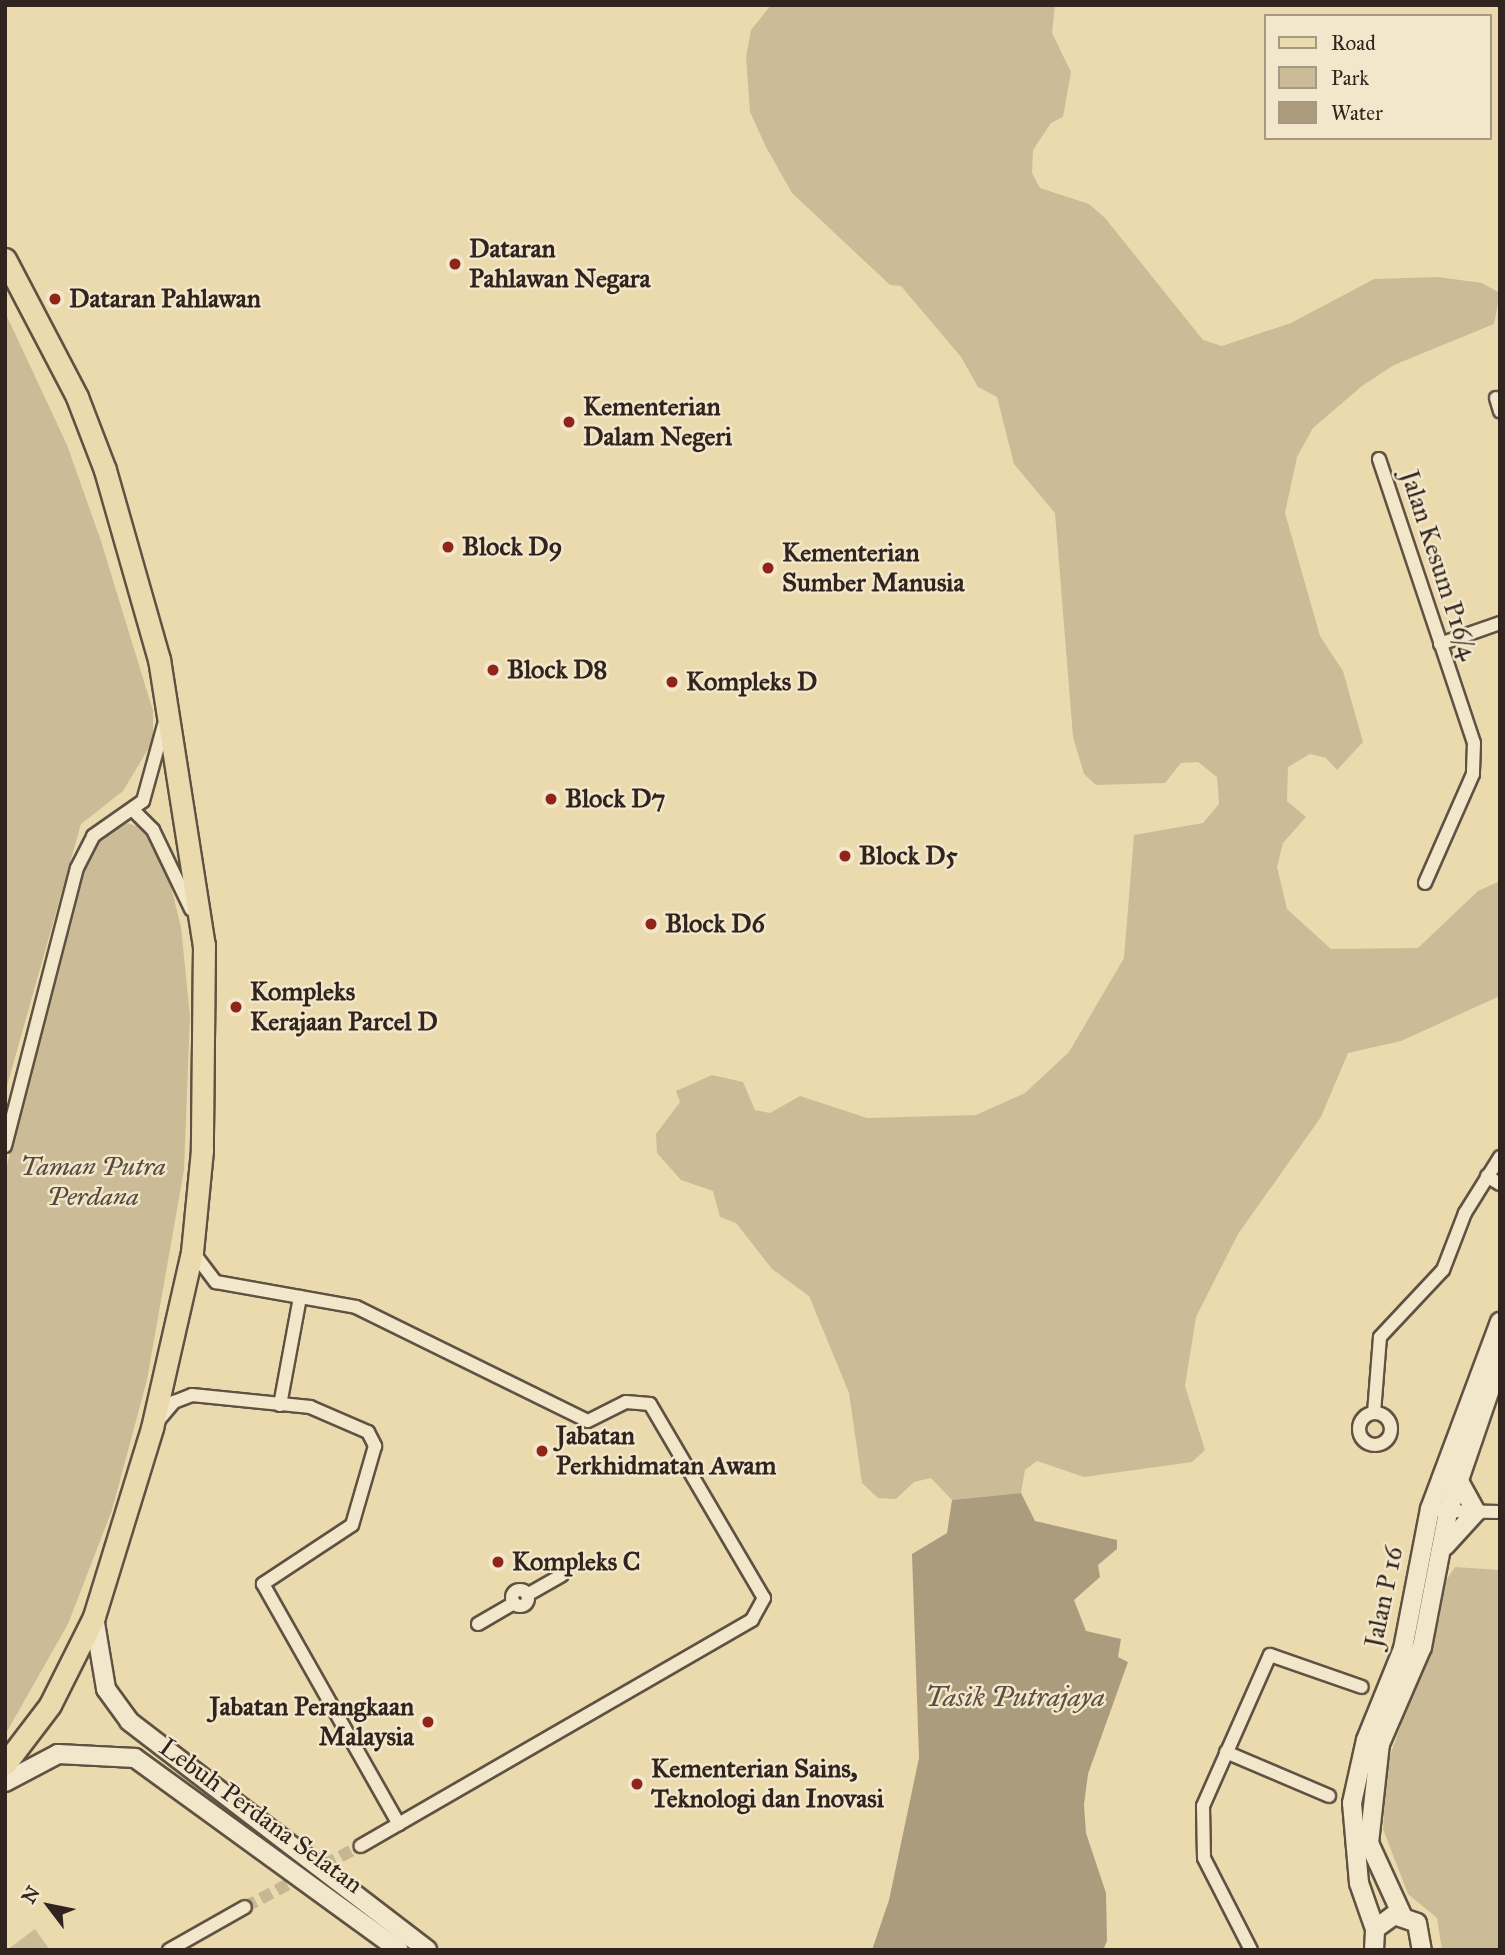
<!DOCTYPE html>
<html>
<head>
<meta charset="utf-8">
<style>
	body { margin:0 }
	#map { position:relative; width:1505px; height:1955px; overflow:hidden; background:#ecdaaf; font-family:"IM FELL Great Primer",serif }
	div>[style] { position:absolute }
	.green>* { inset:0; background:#ccbb97 }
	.water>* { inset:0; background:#ac9c7e }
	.street-tunnel>* { height:12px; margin-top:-6px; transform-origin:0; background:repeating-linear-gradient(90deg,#c7b692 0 12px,transparent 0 18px) }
	.roads { filter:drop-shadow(2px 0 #605243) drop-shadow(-2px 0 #605243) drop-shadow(0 2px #605243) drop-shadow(0 -2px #605243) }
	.street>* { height:12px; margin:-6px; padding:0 6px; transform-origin:6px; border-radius:6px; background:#f3e7cb }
	.street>.ring { margin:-6px; padding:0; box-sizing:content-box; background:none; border:12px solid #f3e7cb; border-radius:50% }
	.secondary>* { height:18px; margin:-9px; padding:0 9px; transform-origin:9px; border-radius:9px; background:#f3e7cb }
	.primary>* { height:21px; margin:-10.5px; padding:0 10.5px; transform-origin:10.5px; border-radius:10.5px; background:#ecdaaf }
	.dots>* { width:19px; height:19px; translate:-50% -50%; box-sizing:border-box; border:4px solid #f3e7cb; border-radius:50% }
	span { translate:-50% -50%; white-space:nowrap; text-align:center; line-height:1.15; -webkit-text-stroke:5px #f3e7cb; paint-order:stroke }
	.poi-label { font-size:26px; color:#31241f; font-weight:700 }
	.left { translate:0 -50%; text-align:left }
	.right { translate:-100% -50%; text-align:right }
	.street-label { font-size:26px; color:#31241f }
	.park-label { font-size:26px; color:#584a3d; font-style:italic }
	.water-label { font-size:28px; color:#5c4e40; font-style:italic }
	.frame { position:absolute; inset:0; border:7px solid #31241f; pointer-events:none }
	.legend { position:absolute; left:1264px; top:14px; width:228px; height:126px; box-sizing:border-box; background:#f3e7cb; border:2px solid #a59986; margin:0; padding:9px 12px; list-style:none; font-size:21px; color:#31241f }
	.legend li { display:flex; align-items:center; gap:14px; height:35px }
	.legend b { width:35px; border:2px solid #a59986 }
	.north { position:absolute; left:14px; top:1871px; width:70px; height:70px; -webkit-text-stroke:5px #f3e7cb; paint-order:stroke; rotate:302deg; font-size:19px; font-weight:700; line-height:28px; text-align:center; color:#31241f }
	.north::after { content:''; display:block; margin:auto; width:24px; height:32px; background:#31241f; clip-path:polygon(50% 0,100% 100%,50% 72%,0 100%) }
</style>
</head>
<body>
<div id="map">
	<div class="green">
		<div style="clip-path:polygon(771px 5px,1055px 5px,1052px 33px,1071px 72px,1063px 117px,1051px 123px,1033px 150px,1032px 173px,1040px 188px,1089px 204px,1105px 218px,1203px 340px,1222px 346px,1291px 323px,1374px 279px,1438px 277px,1482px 283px,1500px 293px,1494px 324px,1394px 365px,1362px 386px,1313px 428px,1297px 457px,1285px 513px,1320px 636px,1343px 671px,1363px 742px,1337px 770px,1326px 758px,1310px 754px,1288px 767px,1287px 801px,1306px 817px,1283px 843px,1277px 867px,1287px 909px,1331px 949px,1418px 948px,1478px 891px,1500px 881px,1500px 996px,1401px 1041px,1348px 1053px,1321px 1117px,1238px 1234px,1196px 1317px,1185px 1386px,1205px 1450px,1192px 1462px,1084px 1477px,1037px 1461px,1025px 1470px,1021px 1493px,952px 1500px,931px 1478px,914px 1482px,896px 1499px,878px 1498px,862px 1483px,849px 1393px,809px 1296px,772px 1269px,736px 1223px,720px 1217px,713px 1191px,681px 1180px,657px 1153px,656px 1134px,680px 1102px,676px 1091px,712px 1075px,743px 1082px,755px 1110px,770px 1113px,800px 1096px,867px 1118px,976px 1115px,1025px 1093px,1069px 1052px,1124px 958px,1134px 835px,1203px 823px,1219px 804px,1217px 777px,1198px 762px,1181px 763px,1165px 783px,1096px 785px,1084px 774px,1073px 737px,1055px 513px,1014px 464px,997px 397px,978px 387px,961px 357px,901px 286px,890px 285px,792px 193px,766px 147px,750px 112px,746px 57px,751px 30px)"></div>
		<div style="clip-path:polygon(5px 312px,67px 445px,101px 541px,153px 711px,153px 741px,123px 791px,81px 824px,5px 1093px)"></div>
		<div style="clip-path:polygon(128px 823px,143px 829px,164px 858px,181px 927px,190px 1016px,184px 1170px,147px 1380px,112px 1510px,68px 1624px,5px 1735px,5px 1173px,81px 867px,100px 834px)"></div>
		<div style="clip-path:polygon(1455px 1567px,1500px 1570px,1500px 1950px,1442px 1950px,1437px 1918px,1408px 1894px,1383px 1829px,1387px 1764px,1440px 1616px,1441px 1588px)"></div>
		<div style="clip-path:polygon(35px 1929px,50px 1950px,7px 1950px)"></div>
	</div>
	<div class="water">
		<div style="clip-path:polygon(1021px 1493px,1035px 1521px,1117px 1540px,1117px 1549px,1098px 1565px,1100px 1577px,1074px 1600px,1086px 1631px,1121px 1639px,1118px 1657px,1128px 1662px,1088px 1774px,1084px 1805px,1086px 1833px,1106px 1893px,1107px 1941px,1103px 1950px,872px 1950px,889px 1900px,919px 1758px,912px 1554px,947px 1533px,952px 1500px)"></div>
	</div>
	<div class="street-tunnel">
		<div style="left:245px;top:1907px;width:130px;rotate:-27.9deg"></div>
	</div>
	<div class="roads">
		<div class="street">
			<div style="left:1496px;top:398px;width:14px;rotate:73deg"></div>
			<div style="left:1379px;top:459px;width:299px;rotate:71.5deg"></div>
			<div style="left:1474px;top:743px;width:31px;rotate:92deg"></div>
			<div style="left:1473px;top:774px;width:119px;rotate:113.8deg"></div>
			<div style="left:1440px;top:644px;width:64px;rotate:-19.3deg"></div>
			<div style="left:134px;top:811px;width:27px;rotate:45deg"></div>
			<div style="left:153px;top:830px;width:88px;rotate:64.3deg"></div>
			<div style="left:5px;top:1146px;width:287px;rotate:-75.5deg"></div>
			<div style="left:77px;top:868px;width:36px;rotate:-63deg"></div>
			<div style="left:93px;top:836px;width:61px;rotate:-35deg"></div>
			<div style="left:143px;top:801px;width:79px;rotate:-74.6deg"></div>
			<div style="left:1487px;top:1176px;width:15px;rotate:32deg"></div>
			<div style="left:193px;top:1252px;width:38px;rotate:53deg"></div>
			<div style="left:216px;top:1282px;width:142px;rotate:10.1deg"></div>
			<div style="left:356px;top:1307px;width:258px;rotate:26.2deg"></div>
			<div style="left:588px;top:1421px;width:42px;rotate:-26.6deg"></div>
			<div style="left:626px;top:1402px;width:24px;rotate:5deg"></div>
			<div style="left:650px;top:1404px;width:225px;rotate:59.6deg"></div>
			<div style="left:764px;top:1598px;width:25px;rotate:119deg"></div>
			<div style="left:752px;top:1620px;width:452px;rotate:150deg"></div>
			<div style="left:280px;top:1405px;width:110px;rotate:-79.5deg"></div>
			<div class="ring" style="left:1359px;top:1413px;width:20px;height:20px"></div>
			<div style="left:1374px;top:1413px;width:76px;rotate:-85.5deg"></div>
			<div style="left:1380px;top:1337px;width:92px;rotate:-46.8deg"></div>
			<div style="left:1443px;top:1270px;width:61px;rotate:-68.9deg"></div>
			<div style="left:1465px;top:1213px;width:66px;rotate:-58deg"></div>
			<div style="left:158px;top:1421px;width:25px;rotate:-50deg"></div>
			<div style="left:174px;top:1402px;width:19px;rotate:-21deg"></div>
			<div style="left:192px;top:1395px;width:119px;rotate:5.8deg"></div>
			<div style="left:310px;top:1407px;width:63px;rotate:23.3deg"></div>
			<div style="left:368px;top:1432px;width:16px;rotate:63deg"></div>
			<div style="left:375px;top:1446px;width:82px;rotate:106.2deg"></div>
			<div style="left:352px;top:1525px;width:107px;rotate:146.5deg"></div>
			<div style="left:263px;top:1584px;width:276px;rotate:60.5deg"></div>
			<div style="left:1441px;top:1511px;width:59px;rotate:1deg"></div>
			<div class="ring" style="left:512px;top:1590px;width:4px;height:4px"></div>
			<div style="left:527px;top:1595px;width:40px;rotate:-29.7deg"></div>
			<div style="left:478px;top:1624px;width:42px;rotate:-30.3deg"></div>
			<div style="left:1226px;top:1752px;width:112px;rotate:23.1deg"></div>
			<div style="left:169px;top:1950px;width:87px;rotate:-29.5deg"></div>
			<div style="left:1251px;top:1950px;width:103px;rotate:-117.1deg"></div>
			<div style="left:1204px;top:1858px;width:52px;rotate:-91.1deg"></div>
			<div style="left:1203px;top:1806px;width:165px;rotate:-66.1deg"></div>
			<div style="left:1270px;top:1655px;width:97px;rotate:19.2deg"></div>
		</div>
		<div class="secondary">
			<div style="left:1445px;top:1546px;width:46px;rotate:-47.6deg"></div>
			<div style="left:1476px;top:1512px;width:37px;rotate:-119deg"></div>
			<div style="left:94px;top:1617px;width:73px;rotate:80.5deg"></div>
			<div style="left:106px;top:1689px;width:39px;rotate:54deg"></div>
			<div style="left:129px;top:1721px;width:376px;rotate:37.5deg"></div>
			<div style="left:5px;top:1782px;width:60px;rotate:-27.8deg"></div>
			<div style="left:58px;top:1754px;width:77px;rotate:3deg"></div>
			<div style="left:135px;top:1758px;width:326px;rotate:36deg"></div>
			<div style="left:1402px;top:1915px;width:79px;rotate:-114.6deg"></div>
			<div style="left:1369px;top:1843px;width:100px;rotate:-83.7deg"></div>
			<div style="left:1380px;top:1744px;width:106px;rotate:-66.6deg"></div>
			<div style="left:1422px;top:1647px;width:137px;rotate:-79.1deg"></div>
			<div style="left:1448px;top:1512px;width:161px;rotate:-71.1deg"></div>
			<div style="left:1375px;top:1929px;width:49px;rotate:-109.2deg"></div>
			<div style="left:1359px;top:1883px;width:80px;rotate:-95deg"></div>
			<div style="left:1352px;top:1803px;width:65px;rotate:-77.5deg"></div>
			<div style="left:1366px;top:1740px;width:98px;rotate:-67.9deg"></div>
			<div style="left:1403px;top:1649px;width:143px;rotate:-79.1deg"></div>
			<div style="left:1430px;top:1509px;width:200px;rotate:-69.5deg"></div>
			<div style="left:1374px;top:1950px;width:21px;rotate:-87deg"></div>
			<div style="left:1375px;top:1929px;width:24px;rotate:-36deg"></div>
			<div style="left:1394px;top:1915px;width:24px;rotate:19deg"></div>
			<div style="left:1417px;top:1923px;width:27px;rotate:80deg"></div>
		</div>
		<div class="primary">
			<div style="left:5px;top:259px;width:156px;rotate:62.4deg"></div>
			<div style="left:77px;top:397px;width:78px;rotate:69deg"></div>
			<div style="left:105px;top:470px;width:197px;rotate:74.1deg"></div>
			<div style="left:159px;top:659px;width:290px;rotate:81.1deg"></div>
			<div style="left:204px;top:945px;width:205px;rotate:90.6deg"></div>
			<div style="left:202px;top:1150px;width:102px;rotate:95.6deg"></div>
			<div style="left:192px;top:1252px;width:180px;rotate:102.8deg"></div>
			<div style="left:152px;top:1428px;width:198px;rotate:107.1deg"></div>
			<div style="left:94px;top:1617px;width:98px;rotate:116.6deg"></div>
			<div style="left:50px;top:1705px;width:74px;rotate:127.3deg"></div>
		</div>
	</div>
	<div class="dots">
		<div style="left:455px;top:264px;background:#8f2418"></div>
		<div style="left:55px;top:299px;background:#8f2418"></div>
		<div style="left:569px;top:422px;background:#8f2418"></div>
		<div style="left:448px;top:547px;background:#8f2418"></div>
		<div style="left:768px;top:568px;background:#8f2418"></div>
		<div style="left:493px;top:670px;background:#8f2418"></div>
		<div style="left:672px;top:682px;background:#8f2418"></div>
		<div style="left:551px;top:799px;background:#8f2418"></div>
		<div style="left:845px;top:856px;background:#8f2418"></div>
		<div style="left:651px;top:924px;background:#8f2418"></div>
		<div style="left:236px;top:1007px;background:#8f2418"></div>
		<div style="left:542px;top:1451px;background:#8f2418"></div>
		<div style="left:498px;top:1562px;background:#8f2418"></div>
		<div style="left:428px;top:1722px;background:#8f2418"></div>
		<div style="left:637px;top:1784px;background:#8f2418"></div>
	</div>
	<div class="poi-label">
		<span class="left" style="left:469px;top:264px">Dataran<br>Pahlawan Negara</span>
		<span class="left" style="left:69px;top:299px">Dataran Pahlawan</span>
		<span class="left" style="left:583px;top:422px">Kementerian<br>Dalam Negeri</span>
		<span class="left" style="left:462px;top:547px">Block D9</span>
		<span class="left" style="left:782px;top:568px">Kementerian<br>Sumber Manusia</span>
		<span class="left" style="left:507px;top:670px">Block D8</span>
		<span class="left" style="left:686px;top:682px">Kompleks D</span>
		<span class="left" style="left:565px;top:799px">Block D7</span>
		<span class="left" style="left:859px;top:856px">Block D5</span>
		<span class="left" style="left:665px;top:924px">Block D6</span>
		<span class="left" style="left:250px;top:1007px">Kompleks<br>Kerajaan Parcel D</span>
		<span class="left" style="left:556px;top:1451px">Jabatan<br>Perkhidmatan Awam</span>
		<span class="left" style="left:512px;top:1562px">Kompleks C</span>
		<span class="right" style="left:414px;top:1722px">Jabatan Perangkaan<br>Malaysia</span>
		<span class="left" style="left:651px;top:1784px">Kementerian Sains,<br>Teknologi dan Inovasi</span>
	</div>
	<div class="street-label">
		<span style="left:1439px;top:565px;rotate:72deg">Jalan Kesum P16/4</span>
		<span style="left:1384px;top:1597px;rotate:-78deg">Jalan P 16</span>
		<span style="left:261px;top:1816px;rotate:36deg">Lebuh Perdana Selatan</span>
	</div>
	<div class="park-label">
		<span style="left:93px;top:1182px">Taman Putra<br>Perdana</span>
	</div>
	<div class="water-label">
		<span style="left:1015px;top:1697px">Tasik Putrajaya</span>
	</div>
	<div class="frame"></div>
	<ul class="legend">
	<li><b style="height:9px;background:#ecdaaf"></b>Road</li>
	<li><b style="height:19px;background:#ccbb97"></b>Park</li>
	<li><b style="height:19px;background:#ac9c7e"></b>Water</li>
	</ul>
	<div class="north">N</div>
</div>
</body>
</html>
